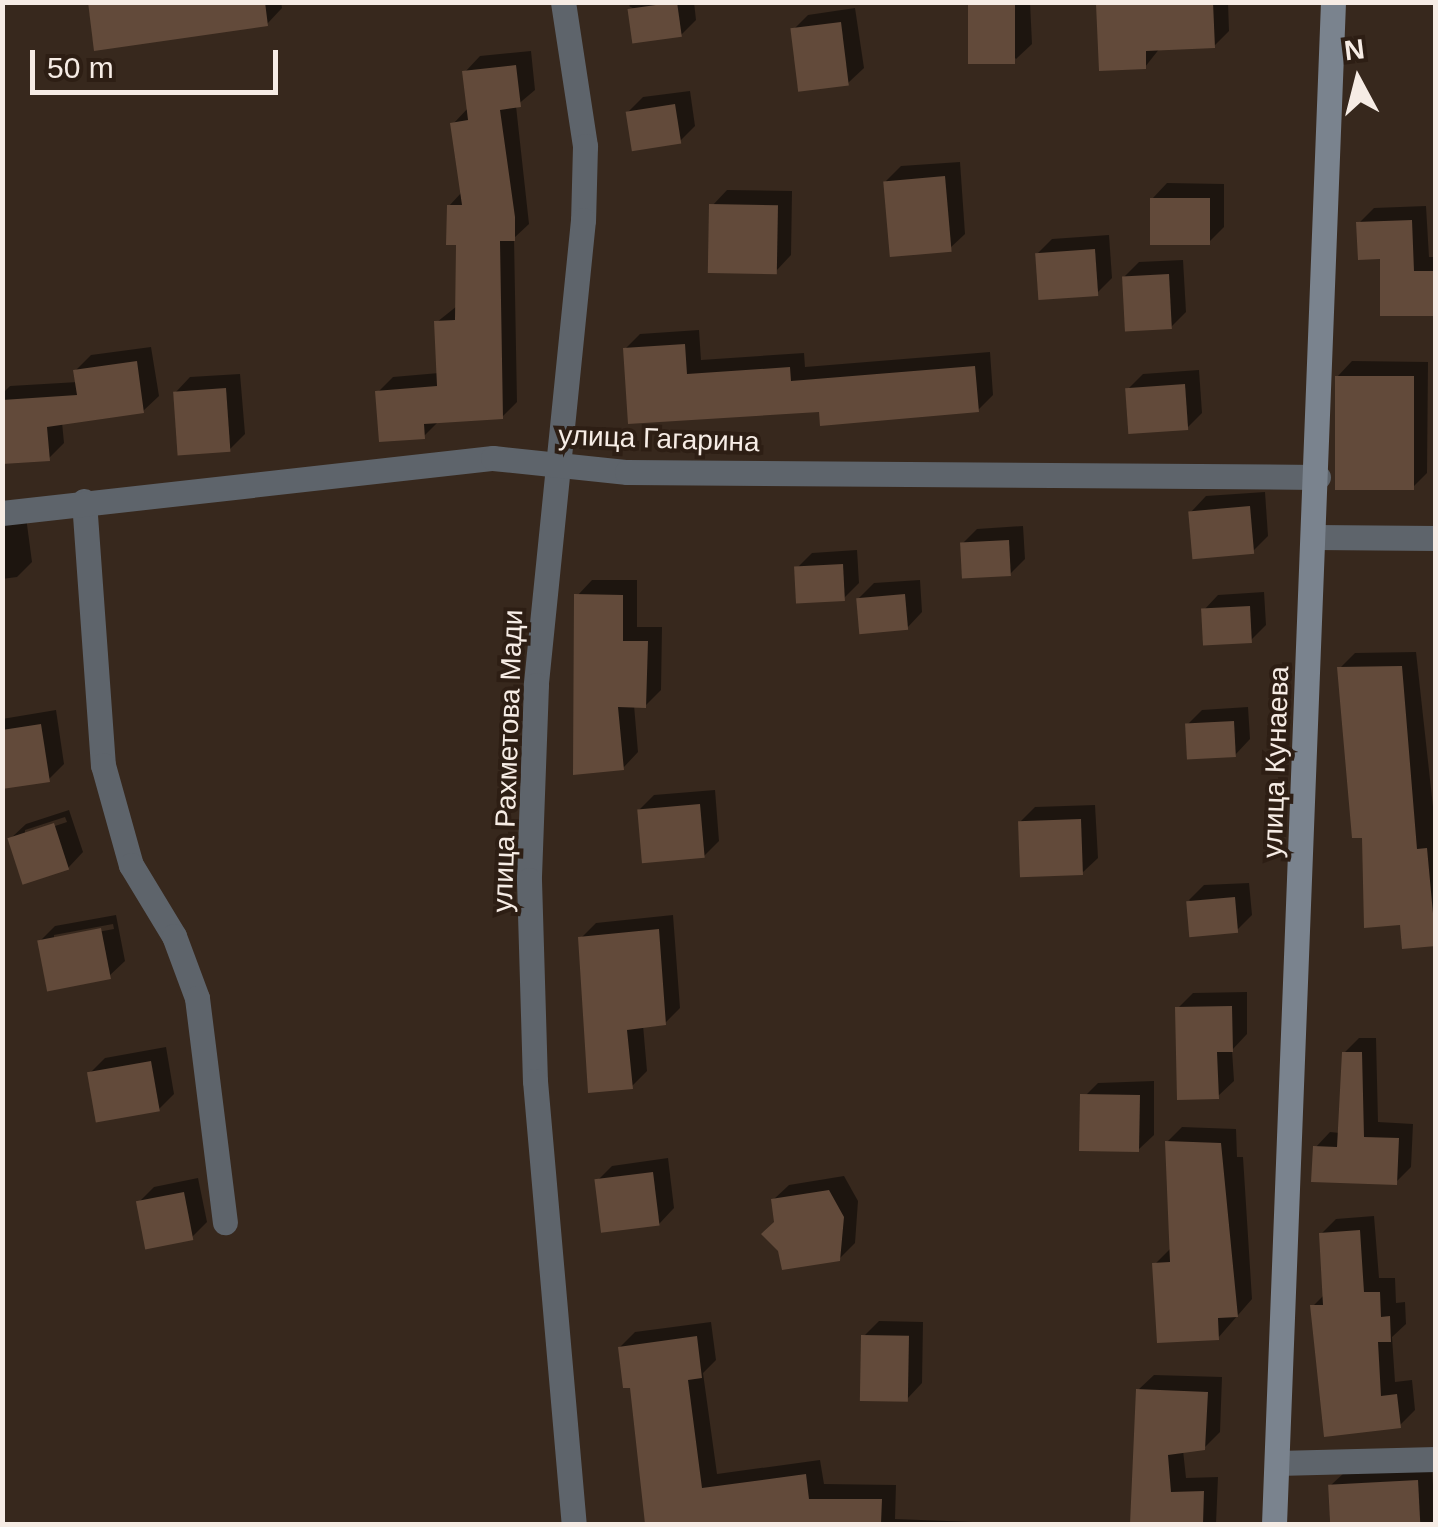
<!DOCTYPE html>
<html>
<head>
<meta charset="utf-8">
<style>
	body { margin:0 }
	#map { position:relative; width:1438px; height:1527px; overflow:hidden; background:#37281d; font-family:Arial,sans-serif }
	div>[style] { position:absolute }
	.shadow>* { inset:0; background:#0007 }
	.building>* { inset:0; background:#624a3a; transform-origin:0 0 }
	.street>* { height:25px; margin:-12.5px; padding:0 12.5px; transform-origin:12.5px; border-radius:12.5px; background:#5e646b }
	.secondary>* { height:25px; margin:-12.5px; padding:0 12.5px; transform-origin:12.5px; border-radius:12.5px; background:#7a838e }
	span { translate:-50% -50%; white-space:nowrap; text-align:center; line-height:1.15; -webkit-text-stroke:8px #2d1e14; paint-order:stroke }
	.street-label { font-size:28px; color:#f6ece5 }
	.frame { position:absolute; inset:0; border:5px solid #f6ece5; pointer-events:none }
	.north { position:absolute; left:1308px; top:30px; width:100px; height:100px; -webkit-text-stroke:8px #2d1e14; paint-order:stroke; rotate:353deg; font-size:28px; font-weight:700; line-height:40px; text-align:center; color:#f6ece5 }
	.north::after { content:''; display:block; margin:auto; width:35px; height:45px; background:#f6ece5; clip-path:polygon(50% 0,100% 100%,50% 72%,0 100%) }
	.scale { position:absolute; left:30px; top:50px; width:248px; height:45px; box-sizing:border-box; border:5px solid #f6ece5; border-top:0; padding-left:12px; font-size:30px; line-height:35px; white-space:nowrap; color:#f6ece5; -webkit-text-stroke:8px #2d1e14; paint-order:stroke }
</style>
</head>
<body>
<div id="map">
	<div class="shadow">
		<div style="clip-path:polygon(90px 2px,281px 2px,282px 8px,267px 24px)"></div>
		<div style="clip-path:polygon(633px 2px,694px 2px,696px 20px,681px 35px,629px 6px)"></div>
		<div style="clip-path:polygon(971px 2px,1030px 2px,1032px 44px,1016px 59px)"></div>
		<div style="clip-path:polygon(1228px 2px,1229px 31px,1214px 46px,1160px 48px,1145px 67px,1099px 5px)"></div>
		<div style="clip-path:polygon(855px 8px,864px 68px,848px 83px,793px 30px,808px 15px)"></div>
		<div style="clip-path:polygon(531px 51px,535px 90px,516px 106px,529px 224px,514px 238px,517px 402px,502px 417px,440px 420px,424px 436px,378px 392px,393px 377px,439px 373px,437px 322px,457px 306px,459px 243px,449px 206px,462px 192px,453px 124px,469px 107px,465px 72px,480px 56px)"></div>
		<div style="clip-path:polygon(690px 91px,695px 126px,680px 141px,628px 112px,643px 97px)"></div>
		<div style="clip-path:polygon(960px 162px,965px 234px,949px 249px,886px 181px,901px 166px)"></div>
		<div style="clip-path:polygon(1167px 183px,1224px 184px,1224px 227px,1209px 242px,1152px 199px)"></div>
		<div style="clip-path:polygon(727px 190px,792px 191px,791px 255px,776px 271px,712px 206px)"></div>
		<div style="clip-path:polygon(1426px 206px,1429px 257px,1436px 257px,1435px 313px,1359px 223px,1374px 208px)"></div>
		<div style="clip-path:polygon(1109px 235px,1112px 278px,1097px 293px,1037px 254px,1052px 239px)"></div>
		<div style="clip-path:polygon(1183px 260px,1186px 312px,1171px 327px,1124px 277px,1139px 262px)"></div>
		<div style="clip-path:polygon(699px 330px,701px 360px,804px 353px,805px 367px,990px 352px,993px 395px,978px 410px,822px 410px,630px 422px,625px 349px,640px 334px)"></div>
		<div style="clip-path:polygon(151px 347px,159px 396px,143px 411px,62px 422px,64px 443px,49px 458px,2px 461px,2px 394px,10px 386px,78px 382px,76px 370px,91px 355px)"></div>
		<div style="clip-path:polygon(1352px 361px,1428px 362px,1427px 473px,1412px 488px,1337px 377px)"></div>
		<div style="clip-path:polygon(1199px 370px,1202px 413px,1187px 428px,1128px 389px,1143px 374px)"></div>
		<div style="clip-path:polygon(240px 374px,245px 434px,230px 449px,175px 393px,190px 377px)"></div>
		<div style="clip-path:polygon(1265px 492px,1268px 536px,1253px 551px,1191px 512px,1206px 496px)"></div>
		<div style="clip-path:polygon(26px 517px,32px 562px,17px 577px,2px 579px,2px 521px)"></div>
		<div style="clip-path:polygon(1023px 526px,1025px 559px,1010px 574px,962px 544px,977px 529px)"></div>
		<div style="clip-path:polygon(857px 550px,859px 583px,844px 598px,797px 568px,812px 553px)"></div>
		<div style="clip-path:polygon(592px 580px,637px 580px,637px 627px,662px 627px,661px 690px,645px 706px,634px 705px,638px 752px,623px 768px,577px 596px)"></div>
		<div style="clip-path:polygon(920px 580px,922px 612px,907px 628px,859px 598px,874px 583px)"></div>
		<div style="clip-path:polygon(1264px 592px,1266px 625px,1251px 640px,1203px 611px,1218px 595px)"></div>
		<div style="clip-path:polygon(1416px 652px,1436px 834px,1436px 944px,1402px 923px,1340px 668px,1355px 653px)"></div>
		<div style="clip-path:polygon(1248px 707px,1250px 739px,1235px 755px,1187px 725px,1202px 710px)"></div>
		<div style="clip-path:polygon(56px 710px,64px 764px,49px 779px,2px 787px,2px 719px)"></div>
		<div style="clip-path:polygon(715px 790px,719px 841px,704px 856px,639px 810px,654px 795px)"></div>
		<div style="clip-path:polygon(1095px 805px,1098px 858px,1082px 873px,1020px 822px,1035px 807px)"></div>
		<div style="clip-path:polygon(evenodd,69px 810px,83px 852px,68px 868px,10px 839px,26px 824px,69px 810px,65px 817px,67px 822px,25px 836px,25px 830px,65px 817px)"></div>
		<div style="clip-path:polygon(1249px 883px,1252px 915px,1236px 931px,1189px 900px,1204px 885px)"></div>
		<div style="clip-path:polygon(evenodd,116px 915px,125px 961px,109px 976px,40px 941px,55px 926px,116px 915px,113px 924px,114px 929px,54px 940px,54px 935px,113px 924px)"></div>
		<div style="clip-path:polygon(673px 915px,680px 1008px,665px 1023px,643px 1025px,647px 1071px,632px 1086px,581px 938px,596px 923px)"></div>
		<div style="clip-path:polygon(1247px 992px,1247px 1034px,1232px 1050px,1234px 1081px,1218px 1096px,1178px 1008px,1193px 993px)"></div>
		<div style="clip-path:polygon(1359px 1038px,1376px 1038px,1378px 1122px,1413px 1124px,1411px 1167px,1396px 1182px,1315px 1148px,1330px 1132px,1340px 1133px,1344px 1053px)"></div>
		<div style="clip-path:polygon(166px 1047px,174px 1094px,159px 1109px,90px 1073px,105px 1058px)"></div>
		<div style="clip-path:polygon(1154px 1081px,1154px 1135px,1138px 1150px,1083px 1098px,1098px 1083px)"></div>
		<div style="clip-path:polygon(1182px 1127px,1236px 1129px,1237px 1157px,1243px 1157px,1252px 1299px,1218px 1338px,1155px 1264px,1170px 1249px,1167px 1142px)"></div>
		<div style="clip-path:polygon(668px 1158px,674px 1208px,659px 1224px,597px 1181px,612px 1166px)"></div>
		<div style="clip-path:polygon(844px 1176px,858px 1201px,855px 1243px,839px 1259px,776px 1222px,773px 1200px,789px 1185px)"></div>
		<div style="clip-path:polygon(198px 1178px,207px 1222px,192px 1237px,139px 1202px,154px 1187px)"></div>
		<div style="clip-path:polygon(1374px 1216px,1379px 1278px,1395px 1278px,1396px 1303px,1405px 1302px,1406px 1324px,1392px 1337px,1395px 1382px,1412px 1380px,1415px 1410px,1400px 1425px,1313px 1306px,1325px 1294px,1321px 1234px,1336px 1219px)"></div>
		<div style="clip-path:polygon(879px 1321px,923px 1322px,922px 1383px,907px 1399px,863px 1337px)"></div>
		<div style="clip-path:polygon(711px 1322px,716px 1360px,703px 1373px,717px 1474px,820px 1460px,824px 1484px,896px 1485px,895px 1519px,1024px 1524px,648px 1524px,632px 1385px,620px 1347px,635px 1332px)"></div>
		<div style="clip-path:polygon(1154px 1375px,1222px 1377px,1220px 1432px,1204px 1448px,1183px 1450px,1186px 1478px,1218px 1477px,1216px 1524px,1133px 1524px,1138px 1390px)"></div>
		<div style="clip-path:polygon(1432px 1466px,1435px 1524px,1332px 1524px,1330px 1486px,1346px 1471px)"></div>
	</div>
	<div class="building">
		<div style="clip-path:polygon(88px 2px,265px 2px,268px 26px,94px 51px)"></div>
		<div style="left:677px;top:2px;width:35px;height:50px;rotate:82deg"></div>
		<div style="left:968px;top:2px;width:47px;height:62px"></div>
		<div style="clip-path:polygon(1213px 2px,1215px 48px,1146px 51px,1146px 69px,1099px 71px,1096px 4px)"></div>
		<div style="left:841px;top:22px;width:64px;height:51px;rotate:83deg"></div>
		<div style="clip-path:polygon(516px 65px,521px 107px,500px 110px,515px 217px,515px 241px,500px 241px,503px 419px,424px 424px,425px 439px,379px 442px,375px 391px,437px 386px,434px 321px,455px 320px,456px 245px,446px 245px,447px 205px,462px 205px,450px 123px,468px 120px,462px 71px)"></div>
		<div style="left:675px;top:104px;width:40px;height:50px;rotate:81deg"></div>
		<div style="left:945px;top:176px;width:76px;height:62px;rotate:85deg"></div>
		<div style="left:1150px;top:198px;width:60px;height:47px"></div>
		<div style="left:709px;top:204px;width:69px;height:69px;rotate:1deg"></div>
		<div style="clip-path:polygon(1412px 220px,1414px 271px,1436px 271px,1436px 316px,1380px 316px,1380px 259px,1358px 260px,1356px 222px)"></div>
		<div style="left:1095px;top:249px;width:47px;height:60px;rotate:86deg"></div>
		<div style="left:1169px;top:274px;width:55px;height:47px;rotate:87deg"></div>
		<div style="clip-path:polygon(685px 344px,687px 374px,790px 367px,791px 381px,975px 366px,979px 412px,820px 426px,819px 412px,628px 424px,623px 348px)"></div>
		<div style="clip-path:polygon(137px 361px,144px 413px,47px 427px,50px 461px,2px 464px,2px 400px,77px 395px,73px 370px)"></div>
		<div style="left:1335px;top:376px;width:79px;height:114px"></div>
		<div style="left:1185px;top:384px;width:46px;height:60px;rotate:86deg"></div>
		<div style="left:226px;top:388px;width:64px;height:53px;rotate:86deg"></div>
		<div style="left:1250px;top:506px;width:48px;height:62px;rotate:85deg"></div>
		<div style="left:1009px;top:540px;width:36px;height:49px;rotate:87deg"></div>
		<div style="left:843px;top:564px;width:37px;height:49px;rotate:87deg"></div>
		<div style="clip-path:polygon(574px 594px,623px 595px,623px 641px,648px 641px,646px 708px,618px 707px,624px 770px,573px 775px)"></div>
		<div style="left:905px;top:594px;width:36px;height:49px;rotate:85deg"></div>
		<div style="left:1250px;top:606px;width:37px;height:49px;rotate:87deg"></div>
		<div style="clip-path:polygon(1402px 666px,1417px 849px,1427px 848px,1436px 946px,1402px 949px,1400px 925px,1364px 928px,1362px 838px,1352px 838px,1337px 667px)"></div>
		<div style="left:1234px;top:721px;width:36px;height:49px;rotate:87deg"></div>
		<div style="clip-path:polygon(41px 724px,50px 782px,2px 789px,2px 730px)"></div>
		<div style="left:700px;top:804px;width:54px;height:63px;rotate:85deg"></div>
		<div style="left:1081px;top:819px;width:56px;height:63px;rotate:88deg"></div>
		<div style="left:54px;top:823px;width:49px;height:49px;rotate:72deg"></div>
		<div style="left:1235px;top:897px;width:36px;height:49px;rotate:85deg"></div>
		<div style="left:101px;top:928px;width:52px;height:65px;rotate:79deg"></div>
		<div style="clip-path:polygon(659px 929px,666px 1025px,627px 1030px,633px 1089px,588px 1093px,578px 937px)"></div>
		<div style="clip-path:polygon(1232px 1006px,1233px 1052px,1217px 1052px,1219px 1099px,1177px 1100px,1175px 1007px)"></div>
		<div style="clip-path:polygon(1342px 1052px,1362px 1052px,1364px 1137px,1399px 1138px,1397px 1185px,1311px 1182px,1313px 1146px,1337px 1147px)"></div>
		<div style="left:151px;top:1061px;width:51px;height:65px;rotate:80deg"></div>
		<div style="left:1140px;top:1095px;width:57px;height:60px;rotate:91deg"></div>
		<div style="clip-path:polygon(1165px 1141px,1221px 1143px,1238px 1317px,1218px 1318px,1219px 1340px,1157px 1343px,1152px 1263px,1170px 1262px)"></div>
		<div style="left:653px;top:1172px;width:54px;height:59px;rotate:83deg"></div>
		<div style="clip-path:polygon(829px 1190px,844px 1217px,840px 1261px,782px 1270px,778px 1251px,761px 1234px,774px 1222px,771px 1199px)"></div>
		<div style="left:184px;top:1192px;width:49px;height:49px;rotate:79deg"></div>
		<div style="clip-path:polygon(1360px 1230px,1364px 1292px,1380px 1292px,1381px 1317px,1390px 1316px,1391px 1342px,1378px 1342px,1381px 1396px,1397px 1394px,1401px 1428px,1324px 1437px,1310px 1305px,1323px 1305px,1319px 1233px)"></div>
		<div style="left:861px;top:1335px;width:48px;height:66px;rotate:1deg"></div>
		<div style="clip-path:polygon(697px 1336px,702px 1378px,688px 1380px,702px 1488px,806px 1474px,809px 1499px,882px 1499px,881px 1524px,645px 1524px,630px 1388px,623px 1388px,618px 1347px)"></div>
		<div style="clip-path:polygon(1136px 1389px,1208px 1392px,1205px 1450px,1168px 1455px,1171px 1492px,1204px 1491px,1203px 1524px,1130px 1524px)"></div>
		<div style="left:1418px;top:1480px;width:44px;height:90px;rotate:87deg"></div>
	</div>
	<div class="street">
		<div style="left:563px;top:2px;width:146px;rotate:81.3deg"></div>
		<div style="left:585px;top:146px;width:74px;rotate:91.5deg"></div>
		<div style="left:583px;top:220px;width:467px;rotate:95.8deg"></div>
		<div style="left:536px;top:685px;width:195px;rotate:92.1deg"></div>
		<div style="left:529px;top:880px;width:201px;rotate:88.3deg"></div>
		<div style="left:535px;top:1081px;width:445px;rotate:85deg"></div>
		<div style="left:84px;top:501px;width:265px;rotate:85.9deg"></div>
		<div style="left:103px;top:765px;width:104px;rotate:74.4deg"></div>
		<div style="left:131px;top:865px;width:83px;rotate:58.8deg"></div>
		<div style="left:174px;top:936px;width:66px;rotate:69.6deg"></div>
		<div style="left:197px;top:998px;width:226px;rotate:82.9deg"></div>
		<div style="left:2px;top:513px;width:494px;rotate:-6.4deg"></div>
		<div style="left:493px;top:458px;width:135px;rotate:6deg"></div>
		<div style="left:627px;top:472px;width:691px;rotate:0.41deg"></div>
		<div style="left:1315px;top:537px;width:121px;rotate:0.5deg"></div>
		<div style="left:1277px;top:1463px;width:159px;rotate:-1.4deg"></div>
	</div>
	<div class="secondary">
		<div style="left:1274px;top:1524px;width:1523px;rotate:-87.78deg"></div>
	</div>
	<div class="street-label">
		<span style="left:659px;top:439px;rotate:2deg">улица Гагарина</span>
		<span style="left:508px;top:761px;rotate:-88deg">улица Рахметова Мади</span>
		<span style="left:1276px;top:762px;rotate:-88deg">улица Кунаева</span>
	</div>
	<div class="frame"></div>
	<div class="north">N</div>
	<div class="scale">50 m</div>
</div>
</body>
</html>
